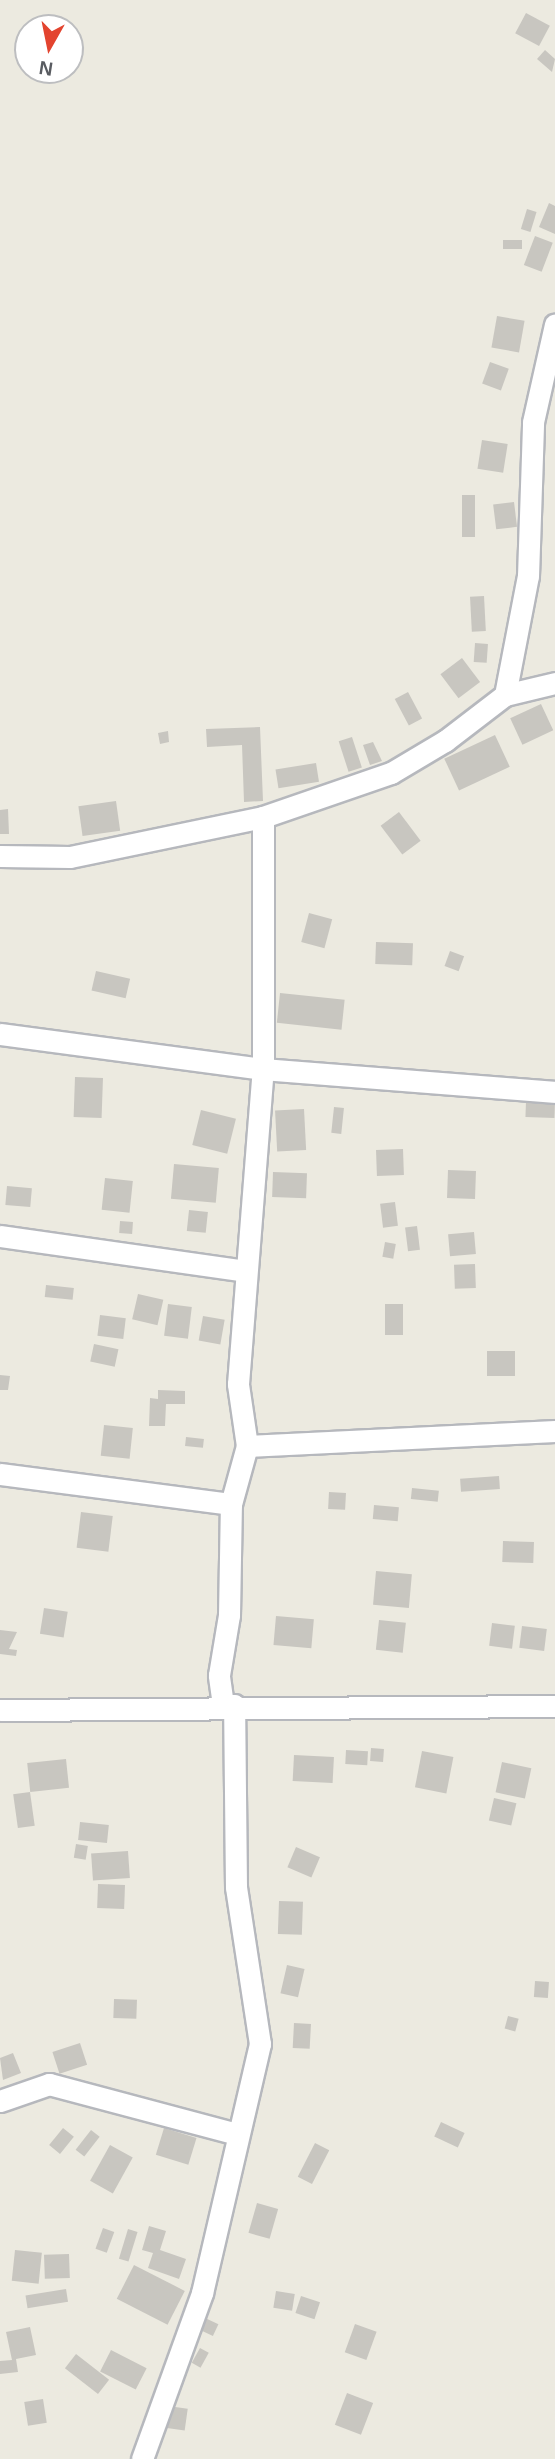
<!DOCTYPE html>
<html>
<head>
<meta charset="utf-8">
<style>
	body { margin:0 }
	#map { position:relative; width:555px; height:2459px; overflow:hidden; background:#eceae0; font-family:Helvetica,sans-serif }
	div>[style] { position:absolute }
	.building>* { inset:0; background:#c8c6c0; transform-origin:0 0 }
	.roads { filter:drop-shadow(2px 0 #b6b8bd) drop-shadow(-2px 0 #b6b8bd) drop-shadow(0 2px #b6b8bd) drop-shadow(0 -2px #b6b8bd) }
	.street>* { height:21px; margin:-10.5px; padding:0 10.5px; transform-origin:10.5px; border-radius:10.5px; background:#fff }
	span { translate:-50% -50%; white-space:nowrap; text-align:center; line-height:1.15; -webkit-text-stroke:6px #fff; paint-order:stroke }
	.north { position:absolute; left:14px; top:14px; width:70px; height:70px; box-sizing:border-box; background:#fff; border:2px solid #bdbec0; border-radius:50%; rotate:189deg; font-size:19px; font-weight:700; line-height:28px; text-align:center; color:#595c61 }
	.north::after { content:''; display:block; margin:auto; width:24px; height:32px; background:#e3442f; clip-path:polygon(50% 0,100% 100%,50% 72%,0 100%) }
</style>
</head>
<body>
<div id="map">
	<div class="building">
		<div style="left:526px;top:13px;width:27px;height:23px;rotate:28deg"></div>
		<div style="clip-path:polygon(545px 50px,555px 59px,552px 72px,537px 59px)"></div>
		<div style="clip-path:polygon(549px 203px,555px 206px,555px 234px,539px 227px)"></div>
		<div style="left:527px;top:209px;width:10px;height:21px;rotate:17deg"></div>
		<div style="left:535px;top:236px;width:19px;height:31px;rotate:21deg"></div>
		<div style="left:503px;top:240px;width:19px;height:9px"></div>
		<div style="left:497px;top:316px;width:28px;height:32px;rotate:10deg"></div>
		<div style="left:490px;top:362px;width:20px;height:23px;rotate:20deg"></div>
		<div style="left:482px;top:440px;width:26px;height:29px;rotate:9deg"></div>
		<div style="left:462px;top:495px;width:13px;height:42px"></div>
		<div style="left:514px;top:502px;width:25px;height:21px;rotate:83deg"></div>
		<div style="left:484px;top:596px;width:35px;height:14px;rotate:87deg"></div>
		<div style="left:475px;top:643px;width:13px;height:19px;rotate:4deg"></div>
		<div style="left:462px;top:658px;width:30px;height:27px;rotate:53deg"></div>
		<div style="left:408px;top:692px;width:30px;height:15px;rotate:62deg"></div>
		<div style="left:541px;top:704px;width:29px;height:34px;rotate:65deg"></div>
		<div style="clip-path:polygon(260px 727px,263px 801px,244px 802px,242px 745px,207px 747px,206px 729px)"></div>
		<div style="clip-path:polygon(168px 731px,169px 742px,160px 744px,158px 733px)"></div>
		<div style="left:495px;top:735px;width:35px;height:56px;rotate:65deg"></div>
		<div style="left:352px;top:737px;width:32px;height:14px;rotate:72deg"></div>
		<div style="clip-path:polygon(373px 742px,382px 761px,370px 765px,363px 745px)"></div>
		<div style="left:316px;top:763px;width:19px;height:41px;rotate:81deg"></div>
		<div style="left:116px;top:801px;width:30px;height:38px;rotate:82deg"></div>
		<div style="clip-path:polygon(8px 809px,9px 834px,0 834px,0 810px)"></div>
		<div style="left:399px;top:812px;width:36px;height:23px;rotate:53deg"></div>
		<div style="left:309px;top:913px;width:24px;height:30px;rotate:15deg"></div>
		<div style="left:376px;top:942px;width:37px;height:22px;rotate:2deg"></div>
		<div style="left:450px;top:951px;width:15px;height:16px;rotate:20deg"></div>
		<div style="left:96px;top:971px;width:35px;height:20px;rotate:13deg"></div>
		<div style="left:280px;top:993px;width:65px;height:30px;rotate:6deg"></div>
		<div style="left:75px;top:1077px;width:28px;height:40px;rotate:2deg"></div>
		<div style="left:526px;top:1101px;width:29px;height:16px;rotate:2deg"></div>
		<div style="left:334px;top:1107px;width:10px;height:26px;rotate:6deg"></div>
		<div style="left:304px;top:1109px;width:41px;height:29px;rotate:87deg"></div>
		<div style="left:201px;top:1110px;width:36px;height:36px;rotate:14deg"></div>
		<div style="left:403px;top:1149px;width:26px;height:27px;rotate:88deg"></div>
		<div style="left:174px;top:1164px;width:45px;height:35px;rotate:5deg"></div>
		<div style="left:448px;top:1170px;width:28px;height:28px;rotate:2deg"></div>
		<div style="left:273px;top:1172px;width:34px;height:25px;rotate:2deg"></div>
		<div style="left:105px;top:1178px;width:28px;height:32px;rotate:6deg"></div>
		<div style="left:7px;top:1186px;width:25px;height:19px;rotate:5deg"></div>
		<div style="left:395px;top:1202px;width:24px;height:15px;rotate:83deg"></div>
		<div style="left:189px;top:1210px;width:19px;height:21px;rotate:6deg"></div>
		<div style="left:120px;top:1221px;width:13px;height:12px;rotate:4deg"></div>
		<div style="left:417px;top:1226px;width:24px;height:12px;rotate:83deg"></div>
		<div style="left:474px;top:1232px;width:22px;height:26px;rotate:85deg"></div>
		<div style="left:385px;top:1242px;width:11px;height:15px;rotate:10deg"></div>
		<div style="left:475px;top:1264px;width:24px;height:21px;rotate:88deg"></div>
		<div style="left:46px;top:1285px;width:28px;height:12px;rotate:6deg"></div>
		<div style="left:138px;top:1294px;width:26px;height:26px;rotate:13deg"></div>
		<div style="left:168px;top:1304px;width:24px;height:32px;rotate:7deg"></div>
		<div style="left:385px;top:1304px;width:18px;height:31px"></div>
		<div style="left:100px;top:1315px;width:26px;height:21px;rotate:7deg"></div>
		<div style="left:203px;top:1316px;width:22px;height:25px;rotate:10deg"></div>
		<div style="left:94px;top:1344px;width:25px;height:18px;rotate:12deg"></div>
		<div style="left:487px;top:1351px;width:28px;height:25px"></div>
		<div style="clip-path:polygon(0 1375px,10px 1376px,8px 1390px,0 1390px)"></div>
		<div style="clip-path:polygon(158px 1390px,185px 1391px,185px 1404px,166px 1404px,165px 1426px,149px 1426px,150px 1398px,158px 1399px)"></div>
		<div style="left:104px;top:1425px;width:29px;height:31px;rotate:6deg"></div>
		<div style="left:186px;top:1437px;width:18px;height:9px;rotate:6deg"></div>
		<div style="left:499px;top:1476px;width:13px;height:39px;rotate:86deg"></div>
		<div style="left:412px;top:1488px;width:27px;height:11px;rotate:6deg"></div>
		<div style="left:329px;top:1492px;width:17px;height:17px;rotate:3deg"></div>
		<div style="left:374px;top:1505px;width:25px;height:14px;rotate:5deg"></div>
		<div style="left:81px;top:1512px;width:32px;height:36px;rotate:7deg"></div>
		<div style="left:503px;top:1541px;width:31px;height:21px;rotate:2deg"></div>
		<div style="left:376px;top:1571px;width:36px;height:34px;rotate:5deg"></div>
		<div style="left:44px;top:1608px;width:24px;height:26px;rotate:9deg"></div>
		<div style="left:276px;top:1616px;width:38px;height:29px;rotate:5deg"></div>
		<div style="left:379px;top:1620px;width:27px;height:30px;rotate:6deg"></div>
		<div style="left:492px;top:1623px;width:23px;height:23px;rotate:7deg"></div>
		<div style="left:522px;top:1626px;width:25px;height:22px;rotate:7deg"></div>
		<div style="clip-path:polygon(0 1630px,17px 1632px,9px 1649px,17px 1650px,16px 1656px,0 1654px)"></div>
		<div style="left:371px;top:1748px;width:13px;height:13px;rotate:4deg"></div>
		<div style="left:346px;top:1750px;width:22px;height:14px;rotate:3deg"></div>
		<div style="left:422px;top:1751px;width:32px;height:37px;rotate:11deg"></div>
		<div style="left:294px;top:1755px;width:40px;height:26px;rotate:3deg"></div>
		<div style="left:66px;top:1759px;width:29px;height:39px;rotate:84deg"></div>
		<div style="left:502px;top:1762px;width:30px;height:31px;rotate:12deg"></div>
		<div style="left:30px;top:1792px;width:34px;height:17px;rotate:82deg"></div>
		<div style="left:494px;top:1798px;width:23px;height:23px;rotate:13deg"></div>
		<div style="left:80px;top:1822px;width:29px;height:18px;rotate:6deg"></div>
		<div style="left:76px;top:1844px;width:12px;height:14px;rotate:9deg"></div>
		<div style="left:296px;top:1847px;width:26px;height:22px;rotate:23deg"></div>
		<div style="left:128px;top:1851px;width:27px;height:37px;rotate:86deg"></div>
		<div style="left:98px;top:1884px;width:27px;height:24px;rotate:2deg"></div>
		<div style="left:279px;top:1901px;width:24px;height:33px;rotate:2deg"></div>
		<div style="left:287px;top:1965px;width:18px;height:29px;rotate:13deg"></div>
		<div style="left:535px;top:1981px;width:14px;height:16px;rotate:4deg"></div>
		<div style="left:114px;top:1999px;width:23px;height:19px;rotate:2deg"></div>
		<div style="left:508px;top:2016px;width:11px;height:13px;rotate:15deg"></div>
		<div style="left:294px;top:2023px;width:17px;height:25px;rotate:3deg"></div>
		<div style="left:80px;top:2043px;width:23px;height:29px;rotate:72deg"></div>
		<div style="clip-path:polygon(13px 2053px,21px 2073px,3px 2080px,0 2058px)"></div>
		<div style="left:441px;top:2122px;width:26px;height:16px;rotate:25deg"></div>
		<div style="left:63px;top:2128px;width:14px;height:22px;rotate:39deg"></div>
		<div style="left:164px;top:2128px;width:34px;height:28px;rotate:17deg"></div>
		<div style="left:91px;top:2130px;width:11px;height:25px;rotate:38deg"></div>
		<div style="left:315px;top:2143px;width:16px;height:38px;rotate:27deg"></div>
		<div style="left:110px;top:2145px;width:26px;height:41px;rotate:29deg"></div>
		<div style="left:257px;top:2203px;width:22px;height:31px;rotate:16deg"></div>
		<div style="clip-path:polygon(149px 2226px,166px 2231px,160px 2250px,186px 2259px,179px 2279px,148px 2268px,153px 2253px,142px 2250px)"></div>
		<div style="left:103px;top:2228px;width:12px;height:22px;rotate:20deg"></div>
		<div style="left:128px;top:2229px;width:10px;height:31px;rotate:17deg"></div>
		<div style="left:15px;top:2250px;width:27px;height:31px;rotate:6deg"></div>
		<div style="left:69px;top:2254px;width:24px;height:25px;rotate:88deg"></div>
		<div style="left:134px;top:2265px;width:57px;height:38px;rotate:27deg"></div>
		<div style="left:66px;top:2289px;width:13px;height:41px;rotate:81deg"></div>
		<div style="left:276px;top:2291px;width:19px;height:17px;rotate:9deg"></div>
		<div style="left:301px;top:2296px;width:20px;height:18px;rotate:18deg"></div>
		<div style="left:203px;top:2317px;width:17px;height:13px;rotate:25deg"></div>
		<div style="left:355px;top:2324px;width:23px;height:30px;rotate:20deg"></div>
		<div style="clip-path:polygon(30px 2327px,36px 2355px,16px 2359px,18px 2372px,0 2374px,0 2361px,12px 2360px,6px 2332px)"></div>
		<div style="left:200px;top:2348px;width:10px;height:17px;rotate:29deg"></div>
		<div style="left:111px;top:2350px;width:40px;height:24px;rotate:27deg"></div>
		<div style="left:76px;top:2354px;width:42px;height:18px;rotate:38deg"></div>
		<div style="left:347px;top:2393px;width:28px;height:34px;rotate:21deg"></div>
		<div style="left:43px;top:2399px;width:24px;height:19px;rotate:81deg"></div>
		<div style="left:161px;top:2405px;width:27px;height:22px;rotate:8deg"></div>
	</div>
	<div class="roads">
		<div class="street">
			<div style="left:505px;top:695px;width:121px;rotate:-79.1deg"></div>
			<div style="left:528px;top:576px;width:154px;rotate:-88.1deg"></div>
			<div style="left:533px;top:422px;width:100px;rotate:-77.3deg"></div>
			<div style="left:0;top:856px;width:70px;rotate:0.8deg"></div>
			<div style="left:70px;top:857px;width:197px;rotate:-11.7deg"></div>
			<div style="left:263px;top:817px;width:135px;rotate:-19deg"></div>
			<div style="left:391px;top:773px;width:63px;rotate:-30.7deg"></div>
			<div style="left:445px;top:741px;width:76px;rotate:-37.5deg"></div>
			<div style="left:505px;top:695px;width:51px;rotate:-13.5deg"></div>
			<div style="left:0;top:1034px;width:265px;rotate:7.6deg"></div>
			<div style="left:263px;top:1069px;width:293px;rotate:4.5deg"></div>
			<div style="left:0;top:1236px;width:248px;rotate:8.1deg"></div>
			<div style="left:247px;top:1446px;width:308px;rotate:-2.8deg"></div>
			<div style="left:0;top:1474px;width:233px;rotate:7.4deg"></div>
			<div style="left:0;top:1710px;width:555px;rotate:-0.41deg"></div>
			<div style="left:0;top:2101px;width:52px;rotate:-19.1deg"></div>
			<div style="left:49px;top:2084px;width:195px;rotate:14.9deg"></div>
			<div style="left:142px;top:2459px;width:177px;rotate:-70.1deg"></div>
			<div style="left:202px;top:2293px;width:256px;rotate:-76.9deg"></div>
			<div style="left:260px;top:2044px;width:159px;rotate:-98.7deg"></div>
			<div style="left:236px;top:1887px;width:182px;rotate:-90.6deg"></div>
			<div style="left:234px;top:1705px;width:11px;rotate:180deg"></div>
			<div style="left:223px;top:1705px;width:30px;rotate:-98deg"></div>
			<div style="left:219px;top:1675px;width:61px;rotate:-80.5deg"></div>
			<div style="left:229px;top:1615px;width:111px;rotate:-89deg"></div>
			<div style="left:231px;top:1504px;width:60px;rotate:-74.6deg"></div>
			<div style="left:247px;top:1446px;width:63px;rotate:-98.3deg"></div>
			<div style="left:238px;top:1384px;width:316px;rotate:-85.5deg"></div>
			<div style="left:263px;top:1069px;width:252px;rotate:-90deg"></div>
		</div>
	</div>
	<div class="north">N</div>
</div>
</body>
</html>
